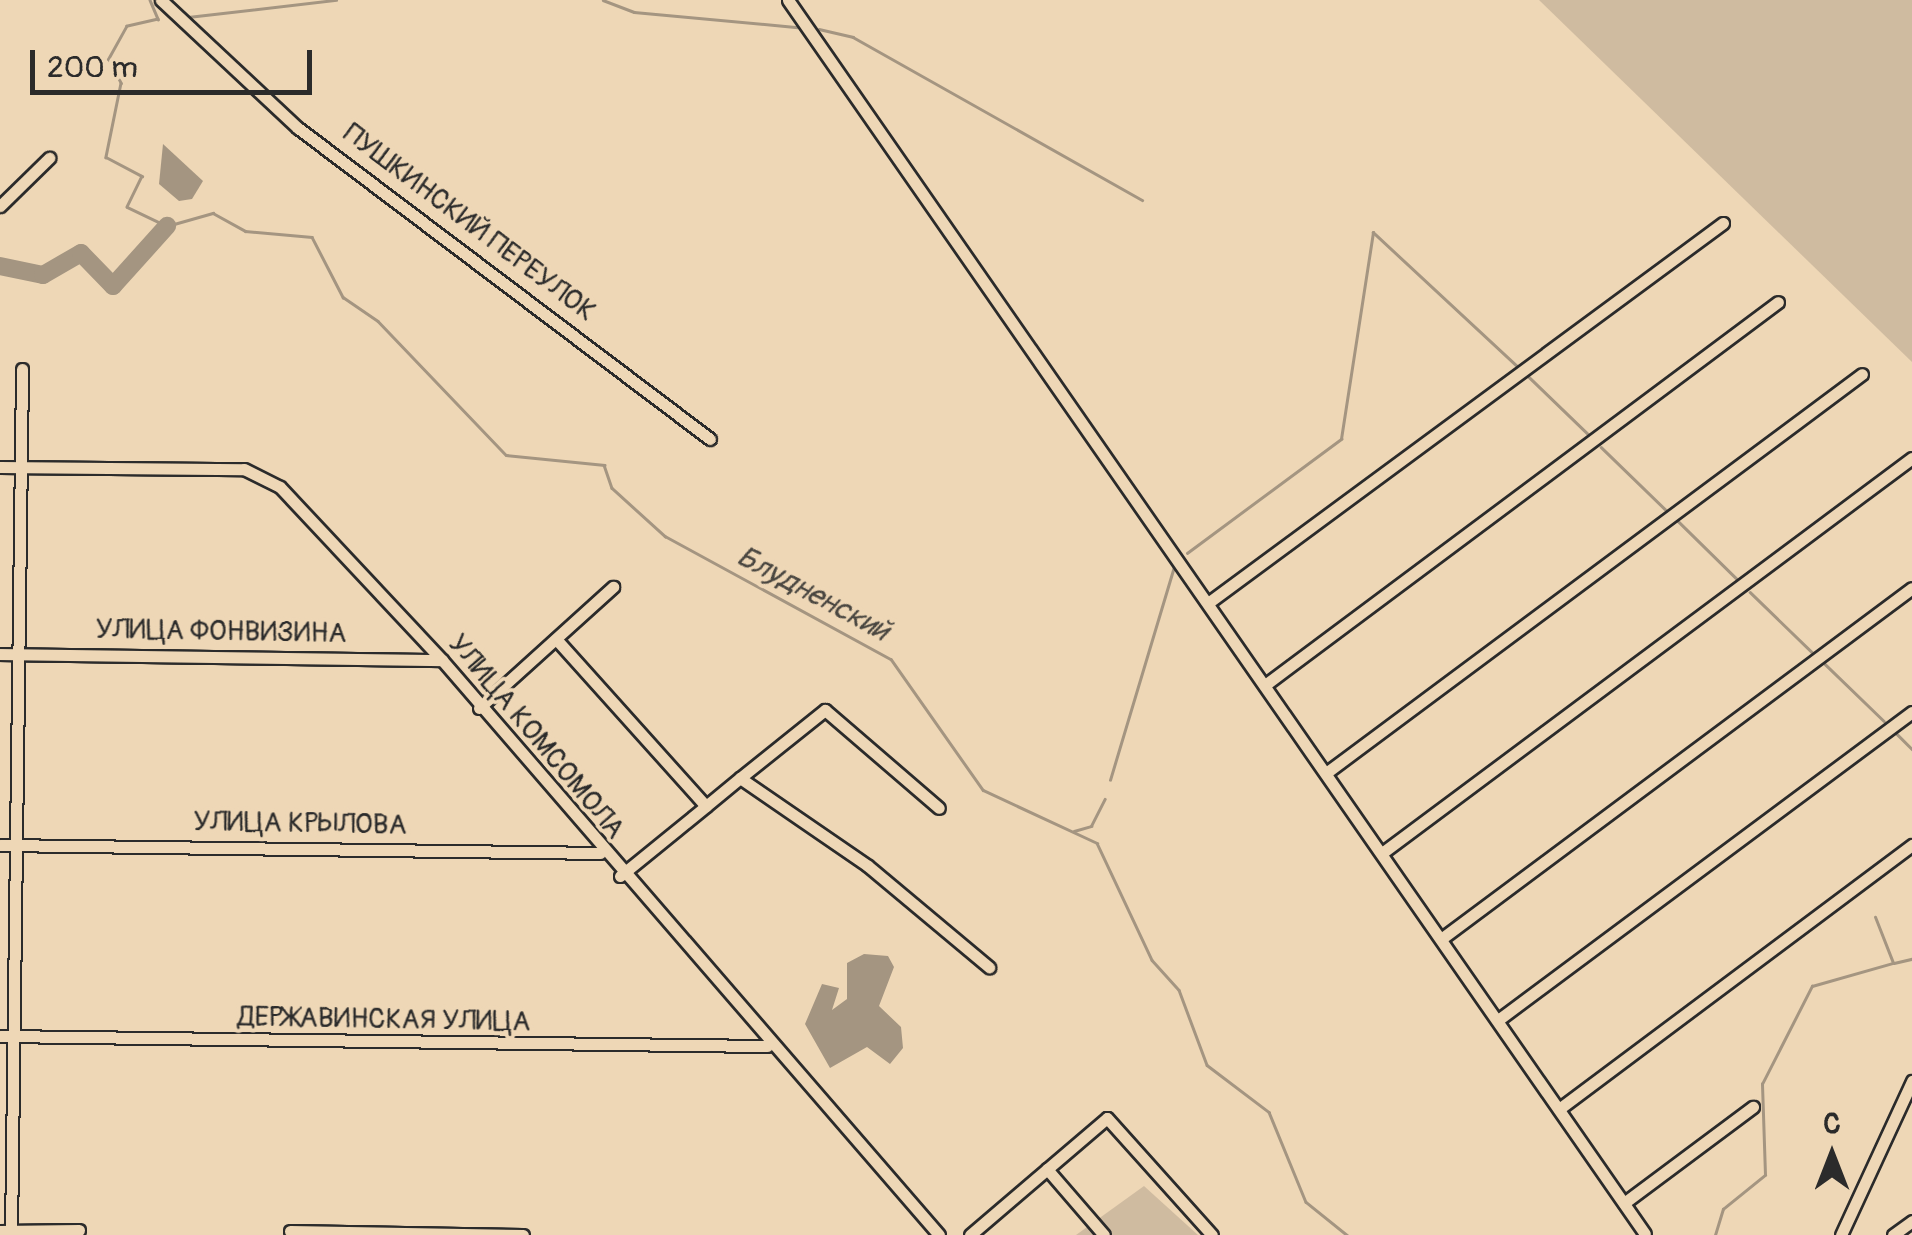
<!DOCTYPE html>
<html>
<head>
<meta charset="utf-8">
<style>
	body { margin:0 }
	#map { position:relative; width:1912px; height:1235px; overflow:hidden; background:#eed7b6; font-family:Pangolin,sans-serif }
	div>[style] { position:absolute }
	.green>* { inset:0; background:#cfbba0 }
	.water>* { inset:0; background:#a49581 }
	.stream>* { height:2.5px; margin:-1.25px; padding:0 1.25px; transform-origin:1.25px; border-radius:1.25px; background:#a49581 }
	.river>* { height:18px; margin:-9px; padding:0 9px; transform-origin:9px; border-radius:9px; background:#a49581 }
	.roads { filter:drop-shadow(2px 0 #2b2b2b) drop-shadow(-2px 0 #2b2b2b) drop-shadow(0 2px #2b2b2b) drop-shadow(0 -2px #2b2b2b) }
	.minor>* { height:11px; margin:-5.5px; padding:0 5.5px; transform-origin:5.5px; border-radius:5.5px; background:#eed7b6 }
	span { translate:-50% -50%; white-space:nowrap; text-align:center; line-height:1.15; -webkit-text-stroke:8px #eed7b6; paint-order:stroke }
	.street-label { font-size:28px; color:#2b2b2b }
	.water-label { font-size:30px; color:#494640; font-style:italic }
	.north { position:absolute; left:1782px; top:1105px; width:100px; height:100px; -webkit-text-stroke:8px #eed7b6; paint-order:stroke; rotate:0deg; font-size:28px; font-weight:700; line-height:40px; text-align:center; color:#2b2b2b }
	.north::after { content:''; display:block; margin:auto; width:35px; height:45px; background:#2b2b2b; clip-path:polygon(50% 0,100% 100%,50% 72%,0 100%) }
	.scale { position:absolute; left:30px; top:50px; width:282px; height:45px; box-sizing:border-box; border:5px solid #2b2b2b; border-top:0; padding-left:12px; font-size:30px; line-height:35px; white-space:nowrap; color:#2b2b2b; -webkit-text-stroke:8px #eed7b6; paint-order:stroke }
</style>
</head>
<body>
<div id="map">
	<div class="green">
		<div style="clip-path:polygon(1539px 0,1912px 0,1912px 362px)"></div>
		<div style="clip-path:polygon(1144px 1186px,1198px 1235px,1076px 1235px)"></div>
	</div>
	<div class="water">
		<div style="clip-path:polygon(163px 144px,203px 181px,192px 199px,179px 201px,159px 184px)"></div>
		<div style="clip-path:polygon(864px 954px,888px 956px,894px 967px,879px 1006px,901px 1027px,903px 1048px,890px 1064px,867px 1047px,830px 1068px,805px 1024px,822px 984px,839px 988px,832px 1010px,847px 999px,847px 963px)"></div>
	</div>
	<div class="stream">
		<div style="left:150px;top:0;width:21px;rotate:67deg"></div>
		<div style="left:158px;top:19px;width:32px;rotate:167deg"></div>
		<div style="left:127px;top:26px;width:38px;rotate:119deg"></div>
		<div style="left:109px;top:59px;width:27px;rotate:63deg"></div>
		<div style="left:121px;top:83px;width:76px;rotate:101.5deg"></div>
		<div style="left:106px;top:157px;width:41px;rotate:27.8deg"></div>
		<div style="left:142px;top:176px;width:34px;rotate:116deg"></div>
		<div style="left:127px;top:207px;width:44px;rotate:25.4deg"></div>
		<div style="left:167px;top:226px;width:48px;rotate:-15.8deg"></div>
		<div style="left:213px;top:213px;width:37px;rotate:29deg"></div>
		<div style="left:245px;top:231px;width:67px;rotate:5.1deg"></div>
		<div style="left:312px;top:237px;width:68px;rotate:62.7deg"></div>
		<div style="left:343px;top:297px;width:42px;rotate:34.4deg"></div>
		<div style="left:378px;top:321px;width:185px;rotate:46.3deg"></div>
		<div style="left:506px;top:455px;width:99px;rotate:5.8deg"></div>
		<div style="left:604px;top:465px;width:24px;rotate:71deg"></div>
		<div style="left:612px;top:488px;width:72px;rotate:42.2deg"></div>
		<div style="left:665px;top:536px;width:257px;rotate:28.6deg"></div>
		<div style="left:891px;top:659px;width:160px;rotate:54.9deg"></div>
		<div style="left:983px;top:790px;width:126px;rotate:24.9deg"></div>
		<div style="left:1097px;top:843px;width:129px;rotate:64.8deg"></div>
		<div style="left:1152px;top:960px;width:40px;rotate:48deg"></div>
		<div style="left:1179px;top:990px;width:80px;rotate:69.5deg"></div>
		<div style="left:1207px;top:1065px;width:78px;rotate:37.2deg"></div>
		<div style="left:1269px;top:1112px;width:97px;rotate:67.7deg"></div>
		<div style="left:1306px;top:1202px;width:53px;rotate:38.8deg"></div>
		<div style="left:603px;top:0;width:33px;rotate:21deg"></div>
		<div style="left:634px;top:12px;width:164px;rotate:5.3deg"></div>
		<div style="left:188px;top:17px;width:149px;rotate:-6.6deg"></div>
		<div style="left:819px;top:29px;width:35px;rotate:13deg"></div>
		<div style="left:853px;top:37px;width:332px;rotate:29.4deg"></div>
		<div style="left:1529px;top:377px;width:83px;rotate:44deg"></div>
		<div style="left:1601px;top:447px;width:92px;rotate:44.1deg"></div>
		<div style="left:1678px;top:521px;width:84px;rotate:44.5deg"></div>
		<div style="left:1187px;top:553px;width:192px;rotate:-36.5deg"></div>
		<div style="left:1341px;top:439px;width:209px;rotate:-81.2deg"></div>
		<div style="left:1373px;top:232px;width:197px;rotate:42.9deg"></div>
		<div style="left:1750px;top:592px;width:86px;rotate:44.1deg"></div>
		<div style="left:1825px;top:664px;width:82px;rotate:44deg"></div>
		<div style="left:1895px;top:732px;width:24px;rotate:45deg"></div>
		<div style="left:1110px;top:780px;width:222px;rotate:-73.3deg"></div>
		<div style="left:1074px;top:831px;width:18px;rotate:-16deg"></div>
		<div style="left:1091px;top:826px;width:30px;rotate:-63deg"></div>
		<div style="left:1894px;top:963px;width:18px;rotate:-13deg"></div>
		<div style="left:1715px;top:1235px;width:27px;rotate:-73deg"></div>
		<div style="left:1723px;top:1209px;width:54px;rotate:-39deg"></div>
		<div style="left:1765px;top:1175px;width:91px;rotate:-91.9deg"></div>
		<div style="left:1762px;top:1084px;width:110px;rotate:-63deg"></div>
		<div style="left:1812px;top:986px;width:84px;rotate:-15.9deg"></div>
		<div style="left:1893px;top:963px;width:49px;rotate:-111.4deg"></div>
	</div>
	<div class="river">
		<div style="left:0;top:266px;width:44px;rotate:11.8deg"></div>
		<div style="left:43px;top:275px;width:44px;rotate:-30.1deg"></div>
		<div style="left:81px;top:253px;width:46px;rotate:45.9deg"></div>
		<div style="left:113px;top:286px;width:81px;rotate:-48deg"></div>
	</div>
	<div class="roads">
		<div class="minor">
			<div style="left:161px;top:0;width:187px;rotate:43.1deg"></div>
			<div style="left:298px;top:128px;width:516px;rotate:37.05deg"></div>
			<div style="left:788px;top:0;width:1502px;rotate:55.22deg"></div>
			<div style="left:0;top:206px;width:69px;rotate:-44.4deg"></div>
			<div style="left:0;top:467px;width:244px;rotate:0.5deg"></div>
			<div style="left:244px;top:469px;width:40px;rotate:26.6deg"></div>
			<div style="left:280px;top:487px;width:237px;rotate:46.9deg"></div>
			<div style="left:442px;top:660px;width:760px;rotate:49.16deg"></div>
			<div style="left:1208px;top:603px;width:640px;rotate:-36.42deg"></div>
			<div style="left:556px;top:639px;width:224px;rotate:48.1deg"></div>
			<div style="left:706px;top:806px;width:44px;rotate:-39.5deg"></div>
			<div style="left:740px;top:778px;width:155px;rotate:34.5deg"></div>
			<div style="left:868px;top:866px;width:158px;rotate:39.9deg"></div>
			<div style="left:0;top:654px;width:442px;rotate:0.8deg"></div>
			<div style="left:1265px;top:685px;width:640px;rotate:-36.74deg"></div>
			<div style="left:479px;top:708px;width:181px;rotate:-42.1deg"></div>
			<div style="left:1326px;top:773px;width:668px;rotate:-36.66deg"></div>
			<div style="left:740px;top:778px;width:109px;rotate:-38.7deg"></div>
			<div style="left:825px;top:710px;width:150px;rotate:40.7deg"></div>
			<div style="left:0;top:845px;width:600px;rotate:0.76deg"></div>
			<div style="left:1382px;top:853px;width:661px;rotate:-36.7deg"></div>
			<div style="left:620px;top:876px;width:111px;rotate:-39.1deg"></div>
			<div style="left:1441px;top:939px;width:587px;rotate:-36.69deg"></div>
			<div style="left:1498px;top:1020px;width:516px;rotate:-36.65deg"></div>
			<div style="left:0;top:1036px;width:767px;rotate:0.75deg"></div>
			<div style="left:1559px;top:1109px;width:441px;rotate:-36.8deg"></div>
			<div style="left:1047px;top:1169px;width:87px;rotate:49.2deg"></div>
			<div style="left:1624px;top:1203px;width:161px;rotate:-36.7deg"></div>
			<div style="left:0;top:1231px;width:79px;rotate:-0.7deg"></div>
			<div style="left:290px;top:1231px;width:233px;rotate:1deg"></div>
			<div style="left:11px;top:1235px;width:866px;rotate:-89.27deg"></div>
			<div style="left:970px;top:1235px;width:180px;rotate:-40.5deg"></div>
			<div style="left:1107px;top:1118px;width:157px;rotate:48.1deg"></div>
			<div style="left:1841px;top:1235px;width:170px;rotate:-65.2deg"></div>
			<div style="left:1893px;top:1235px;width:24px;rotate:-36deg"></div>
		</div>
	</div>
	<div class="street-label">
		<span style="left:469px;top:223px;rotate:37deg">ПУШКИНСКИЙ ПЕРЕУЛОК</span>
		<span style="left:221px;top:632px;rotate:1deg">УЛИЦА ФОНВИЗИНА</span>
		<span style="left:536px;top:737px;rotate:50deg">УЛИЦА КОМСОМОЛА</span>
		<span style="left:300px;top:824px;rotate:1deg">УЛИЦА КРЫЛОВА</span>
		<span style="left:384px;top:1020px;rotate:1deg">ДЕРЖАВИНСКАЯ УЛИЦА</span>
	</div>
	<div class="water-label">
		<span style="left:813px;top:594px;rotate:28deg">Блудненский</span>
	</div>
	<div class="north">С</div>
	<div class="scale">200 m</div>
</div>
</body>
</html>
